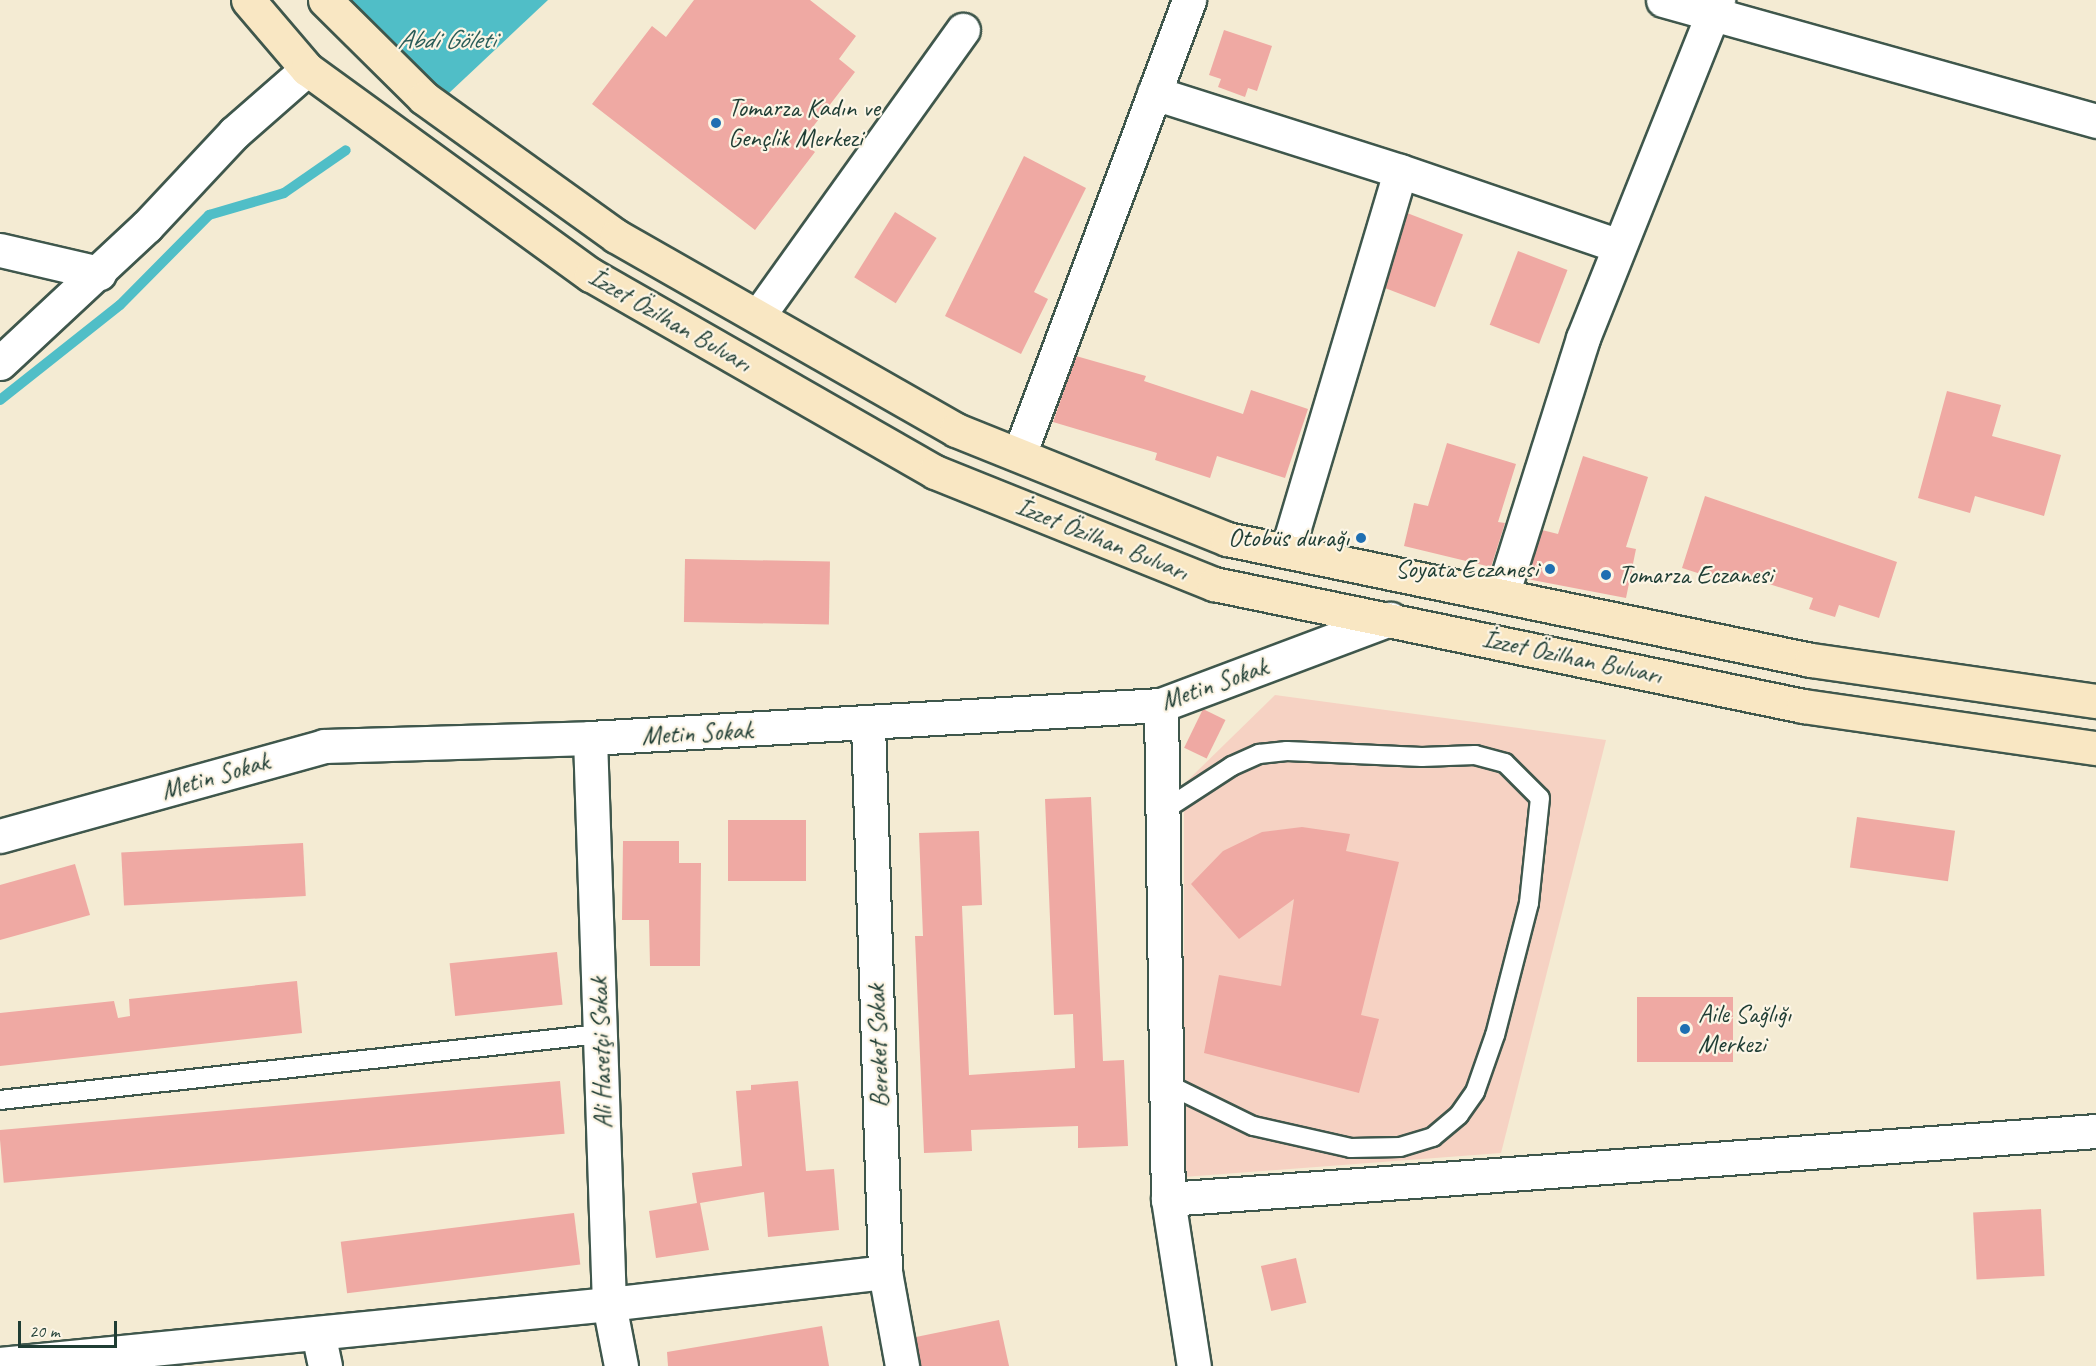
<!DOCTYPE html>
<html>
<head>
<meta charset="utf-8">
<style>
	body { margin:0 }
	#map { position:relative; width:2096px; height:1366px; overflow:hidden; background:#f4ebd3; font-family:Caveat,sans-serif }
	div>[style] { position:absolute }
	.built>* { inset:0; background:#f6d2c3 }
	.water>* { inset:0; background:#50bec7 }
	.stream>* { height:10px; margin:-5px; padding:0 5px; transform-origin:5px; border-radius:5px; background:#50bec7 }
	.building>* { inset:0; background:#efa9a3; transform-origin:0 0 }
	.roads { filter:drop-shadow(2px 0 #3f574c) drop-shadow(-2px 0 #3f574c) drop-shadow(0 2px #3f574c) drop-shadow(0 -2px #3f574c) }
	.service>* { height:18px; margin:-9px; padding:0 9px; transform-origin:9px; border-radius:9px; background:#fff }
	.minor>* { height:33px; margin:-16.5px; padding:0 16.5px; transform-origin:16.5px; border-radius:16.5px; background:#fff }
	.secondary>* { height:33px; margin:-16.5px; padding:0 16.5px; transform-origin:16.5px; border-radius:16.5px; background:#f9e7c3 }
	.dots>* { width:16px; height:16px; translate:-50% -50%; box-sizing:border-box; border:3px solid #fcf5e5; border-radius:50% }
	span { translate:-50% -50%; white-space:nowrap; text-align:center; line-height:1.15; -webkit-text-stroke:4.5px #fcf5e5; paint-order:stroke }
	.poi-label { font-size:26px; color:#1f3d34 }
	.left { translate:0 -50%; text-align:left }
	.right { translate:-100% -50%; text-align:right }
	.street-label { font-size:26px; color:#1f3d34 }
	.water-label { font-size:27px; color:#2b5d59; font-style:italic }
	.scale { position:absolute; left:18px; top:1321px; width:99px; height:27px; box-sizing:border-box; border:3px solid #1f3d34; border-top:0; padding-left:8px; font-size:18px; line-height:21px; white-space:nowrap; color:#1f3d34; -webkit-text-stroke:4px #fcf5e5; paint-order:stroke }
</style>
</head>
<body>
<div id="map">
	<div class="built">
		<div style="clip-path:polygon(1275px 695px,1606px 740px,1501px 1153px,1184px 1177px,1184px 784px)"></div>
	</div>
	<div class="water">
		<div style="clip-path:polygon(340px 0,548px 0,448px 94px)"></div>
	</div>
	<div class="stream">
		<div style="left:0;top:400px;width:153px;rotate:-38.4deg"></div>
		<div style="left:120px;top:305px;width:127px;rotate:-45.3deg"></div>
		<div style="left:209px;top:215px;width:78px;rotate:-16.3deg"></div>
		<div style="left:284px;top:193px;width:75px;rotate:-34.7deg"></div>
	</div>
	<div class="building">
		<div style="clip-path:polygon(694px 0,810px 0,856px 36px,839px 59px,855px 72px,802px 141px,815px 152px,755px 230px,592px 104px,652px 26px,666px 37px)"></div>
		<div style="clip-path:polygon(1224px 30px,1272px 46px,1257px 91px,1248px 88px,1245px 97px,1218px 87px,1221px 79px,1209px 75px)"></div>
		<div style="clip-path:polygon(1024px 156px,1086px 188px,1034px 292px,1048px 299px,1021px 354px,945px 316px)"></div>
		<div style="left:895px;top:212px;width:49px;height:77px;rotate:32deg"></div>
		<div style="left:1407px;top:213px;width:60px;height:78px;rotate:21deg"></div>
		<div style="left:1518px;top:251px;width:53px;height:79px;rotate:21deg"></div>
		<div style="clip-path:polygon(1076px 356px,1146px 376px,1144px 381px,1243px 414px,1251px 390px,1308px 409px,1285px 478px,1217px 456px,1210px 478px,1155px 460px,1157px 453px,1053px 422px)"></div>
		<div style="clip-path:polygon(1947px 391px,2001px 405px,1992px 436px,2061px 455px,2044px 516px,1975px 496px,1970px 513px,1918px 498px)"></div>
		<div style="clip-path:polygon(1447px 443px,1516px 464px,1498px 522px,1505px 523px,1491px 567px,1404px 546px,1414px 503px,1428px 506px)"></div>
		<div style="clip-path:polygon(1583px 456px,1648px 477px,1626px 547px,1636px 549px,1626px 598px,1527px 579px,1542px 530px,1558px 534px)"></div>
		<div style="clip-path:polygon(1705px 496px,1897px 562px,1879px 618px,1839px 605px,1835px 617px,1809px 609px,1813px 598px,1735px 573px,1732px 584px,1682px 568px)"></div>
		<div style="left:685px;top:559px;width:145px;height:63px;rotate:1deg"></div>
		<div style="left:1203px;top:709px;width:25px;height:43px;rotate:26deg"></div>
		<div style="clip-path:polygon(1091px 797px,1103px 1061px,1124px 1060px,1128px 1146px,1078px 1148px,1078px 1126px,971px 1130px,972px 1151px,924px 1153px,915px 936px,923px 936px,919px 833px,979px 831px,982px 905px,962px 906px,969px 1075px,1075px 1068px,1073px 1014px,1054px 1015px,1045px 799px)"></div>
		<div style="left:1857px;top:817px;width:99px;height:51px;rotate:8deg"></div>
		<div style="left:806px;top:820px;width:61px;height:78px;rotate:90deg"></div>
		<div style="clip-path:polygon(1302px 827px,1350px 834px,1346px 851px,1399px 862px,1361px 1015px,1379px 1019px,1359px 1093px,1204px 1053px,1219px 975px,1281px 986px,1294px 899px,1239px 939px,1191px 884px,1223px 851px,1262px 832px)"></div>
		<div style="clip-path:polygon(623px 841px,679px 841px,679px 863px,701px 863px,700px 966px,650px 966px,649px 920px,622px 920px)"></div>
		<div style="left:303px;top:843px;width:53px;height:182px;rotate:87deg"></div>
		<div style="clip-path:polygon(75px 864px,90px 915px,0 940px,0 885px)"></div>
		<div style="left:557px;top:952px;width:53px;height:108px;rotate:84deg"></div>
		<div style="clip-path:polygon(297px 981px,302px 1033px,0 1066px,0 1013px,114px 1001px,118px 1018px,130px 1016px,129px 999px)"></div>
		<div style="left:1637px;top:997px;width:96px;height:65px"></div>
		<div style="left:560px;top:1081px;width:53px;height:563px;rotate:85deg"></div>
		<div style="clip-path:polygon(798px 1081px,806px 1171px,834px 1169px,839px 1230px,768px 1237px,764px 1192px,700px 1203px,709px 1250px,656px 1258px,649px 1211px,697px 1203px,692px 1173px,742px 1166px,736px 1091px,751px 1090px,751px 1085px)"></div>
		<div style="left:2041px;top:1209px;width:67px;height:68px;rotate:87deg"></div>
		<div style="left:574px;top:1213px;width:52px;height:235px;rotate:83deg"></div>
		<div style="left:1296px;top:1258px;width:46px;height:36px;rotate:77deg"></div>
		<div style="clip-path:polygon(999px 1320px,1009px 1366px,920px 1366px,916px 1337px)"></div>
		<div style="clip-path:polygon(822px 1326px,829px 1366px,668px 1366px,667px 1352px)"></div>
	</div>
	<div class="roads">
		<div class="service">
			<div style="left:1163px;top:811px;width:82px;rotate:-33.1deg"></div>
			<div style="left:1232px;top:766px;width:30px;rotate:-24deg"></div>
			<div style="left:1259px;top:754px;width:28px;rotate:-6deg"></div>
			<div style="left:1287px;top:751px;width:135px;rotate:2.5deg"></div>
			<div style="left:1422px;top:757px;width:53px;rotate:-2.2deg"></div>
			<div style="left:1475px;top:755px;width:31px;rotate:15deg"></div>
			<div style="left:1505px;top:763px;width:49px;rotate:45deg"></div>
			<div style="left:1540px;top:798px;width:106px;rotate:96deg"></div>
			<div style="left:1529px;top:903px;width:136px;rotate:104.4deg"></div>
			<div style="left:1495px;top:1035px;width:60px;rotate:109.3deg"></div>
			<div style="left:1475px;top:1092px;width:28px;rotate:125deg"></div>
			<div style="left:1459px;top:1115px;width:34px;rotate:140deg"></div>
			<div style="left:1433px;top:1137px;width:34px;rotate:163deg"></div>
			<div style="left:1400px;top:1147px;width:49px;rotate:178.8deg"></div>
			<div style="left:1351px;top:1148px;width:100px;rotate:-167.3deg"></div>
			<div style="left:1253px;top:1126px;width:96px;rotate:-154deg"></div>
			<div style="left:0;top:1100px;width:604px;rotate:-6.28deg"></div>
		</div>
		<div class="minor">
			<div style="left:1663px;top:0;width:450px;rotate:15.6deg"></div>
			<div style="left:1154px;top:93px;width:258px;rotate:17.6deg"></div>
			<div style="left:1400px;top:171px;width:231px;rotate:18.9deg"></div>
			<div style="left:0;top:250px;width:102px;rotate:13.1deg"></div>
			<div style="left:758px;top:316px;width:352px;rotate:-54.4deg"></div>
			<div style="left:0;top:363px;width:201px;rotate:-43deg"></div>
			<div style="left:147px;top:226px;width:127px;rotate:-46.9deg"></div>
			<div style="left:234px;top:133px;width:97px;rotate:-41.2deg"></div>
			<div style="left:1019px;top:455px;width:486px;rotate:-69.5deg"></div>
			<div style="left:1287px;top:551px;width:396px;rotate:-73.4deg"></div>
			<div style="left:1502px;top:595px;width:269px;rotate:-72.5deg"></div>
			<div style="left:1583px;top:338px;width:364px;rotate:-68.2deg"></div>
			<div style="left:1161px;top:705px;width:494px;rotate:89.2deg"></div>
			<div style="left:1168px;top:1199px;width:169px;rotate:81.2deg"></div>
			<div style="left:868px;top:724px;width:548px;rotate:88.22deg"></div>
			<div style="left:885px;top:1272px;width:96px;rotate:79.7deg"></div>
			<div style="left:590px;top:738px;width:566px;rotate:88.08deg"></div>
			<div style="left:609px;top:1304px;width:63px;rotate:79deg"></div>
			<div style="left:0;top:836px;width:336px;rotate:-15.5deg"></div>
			<div style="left:324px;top:746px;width:266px;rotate:-1.7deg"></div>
			<div style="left:590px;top:738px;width:572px;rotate:-3.31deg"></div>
			<div style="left:1161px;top:705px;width:245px;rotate:-20.6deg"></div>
			<div style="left:1168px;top:1199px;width:930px;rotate:-4.19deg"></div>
			<div style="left:318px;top:1333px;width:34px;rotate:78deg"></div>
			<div style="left:0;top:1364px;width:612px;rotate:-5.63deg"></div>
			<div style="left:609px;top:1304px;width:278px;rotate:-6.6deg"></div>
		</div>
		<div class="secondary">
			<div style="left:248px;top:0;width:91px;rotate:49.5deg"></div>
			<div style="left:307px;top:69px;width:351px;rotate:36deg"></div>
			<div style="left:591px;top:275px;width:396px;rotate:29.8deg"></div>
			<div style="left:935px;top:472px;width:301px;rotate:21.9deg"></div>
			<div style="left:1214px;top:584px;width:602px;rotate:11.7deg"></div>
			<div style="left:1803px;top:706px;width:296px;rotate:8.2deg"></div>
			<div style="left:325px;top:0;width:139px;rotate:44.7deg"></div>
			<div style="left:424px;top:98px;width:236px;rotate:35.7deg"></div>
			<div style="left:616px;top:236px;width:391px;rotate:29.7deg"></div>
			<div style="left:956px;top:430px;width:292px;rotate:21.9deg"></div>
			<div style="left:1227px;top:539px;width:596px;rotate:11.71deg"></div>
			<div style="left:1811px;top:660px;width:288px;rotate:8.2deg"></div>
		</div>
	</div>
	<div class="dots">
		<div style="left:716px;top:123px;background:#1f6fb2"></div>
		<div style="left:1361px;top:538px;background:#1f6fb2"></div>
		<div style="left:1550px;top:569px;background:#1f6fb2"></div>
		<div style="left:1606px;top:575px;background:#1f6fb2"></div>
		<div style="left:1685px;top:1029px;background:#1f6fb2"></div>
	</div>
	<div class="poi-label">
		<span class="left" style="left:728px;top:123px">Tomarza Kadın ve<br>Gençlik Merkezi</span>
		<span class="right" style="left:1349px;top:538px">Otobüs durağı</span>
		<span class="right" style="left:1538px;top:569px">Soyata Eczanesi</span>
		<span class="left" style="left:1618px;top:575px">Tomarza Eczanesi</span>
		<span class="left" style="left:1698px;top:1029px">Aile Sağlığı<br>Merkezi</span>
	</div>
	<div class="street-label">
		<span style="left:670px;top:320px;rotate:30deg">İzzet Özilhan Bulvarı</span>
		<span style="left:1102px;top:539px;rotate:22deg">İzzet Özilhan Bulvarı</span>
		<span style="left:1572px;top:657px;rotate:12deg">İzzet Özilhan Bulvarı</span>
		<span style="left:1214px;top:684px;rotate:-19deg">Metin Sokak</span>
		<span style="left:697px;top:733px;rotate:-3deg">Metin Sokak</span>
		<span style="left:215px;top:776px;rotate:-16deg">Metin Sokak</span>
		<span style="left:878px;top:1046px;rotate:-92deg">Bereket Sokak</span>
		<span style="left:601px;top:1053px;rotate:-92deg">Ali Hasetçi Sokak</span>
	</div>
	<div class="water-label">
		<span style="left:446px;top:40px">Abdi Göleti</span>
	</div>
	<div class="scale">20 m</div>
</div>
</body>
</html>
